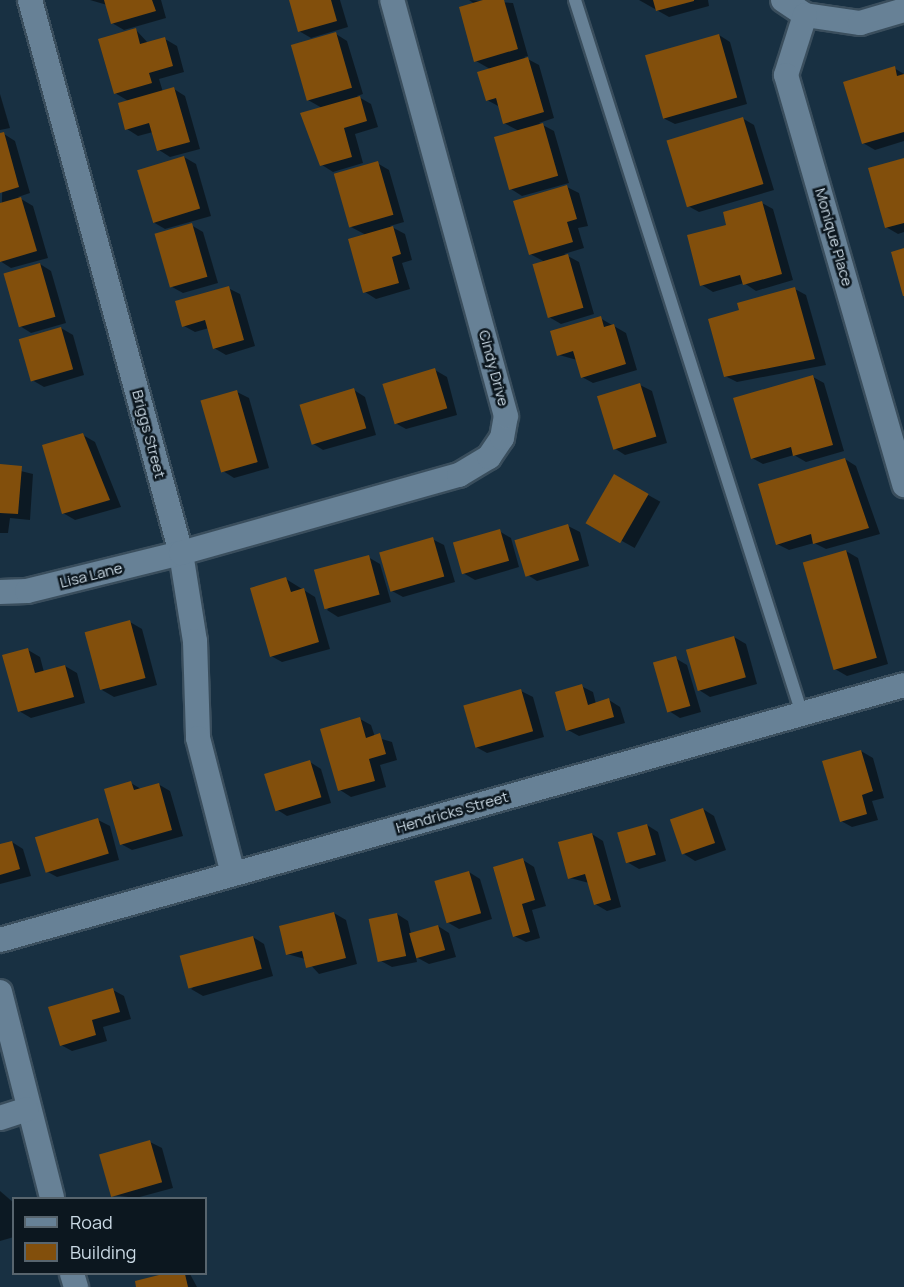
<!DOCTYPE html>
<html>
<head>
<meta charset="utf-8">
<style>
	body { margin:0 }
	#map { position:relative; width:904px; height:1287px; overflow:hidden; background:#183042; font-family:Manrope,sans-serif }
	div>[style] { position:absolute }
	.shadow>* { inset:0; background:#0007; transform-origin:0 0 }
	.building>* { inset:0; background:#824f0c; transform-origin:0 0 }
	.roads { filter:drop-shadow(2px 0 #3a4e5d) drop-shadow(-2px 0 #3a4e5d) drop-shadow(0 2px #3a4e5d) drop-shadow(0 -2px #3a4e5d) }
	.service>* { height:12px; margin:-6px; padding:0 6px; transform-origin:6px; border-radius:6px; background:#678196 }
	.minor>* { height:24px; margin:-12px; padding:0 12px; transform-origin:12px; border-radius:12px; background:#678196 }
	span { translate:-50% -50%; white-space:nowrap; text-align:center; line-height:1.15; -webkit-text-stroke:5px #0c171f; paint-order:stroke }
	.street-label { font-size:15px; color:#cbdae5 }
	.legend { position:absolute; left:12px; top:1197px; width:195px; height:78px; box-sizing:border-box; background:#0c171f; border:2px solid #58656e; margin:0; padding:8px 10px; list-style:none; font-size:18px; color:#cbdae5 }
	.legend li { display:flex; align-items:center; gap:12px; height:30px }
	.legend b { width:30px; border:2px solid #58656e }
</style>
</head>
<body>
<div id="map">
	<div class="shadow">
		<div style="clip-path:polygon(90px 0,161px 0,166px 18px,124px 30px,112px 23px,107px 5px)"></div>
		<div style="clip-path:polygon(291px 0,340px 0,348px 27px,311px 38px,299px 31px)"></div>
		<div style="clip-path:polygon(469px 0,513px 3px,528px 56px,524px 57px,539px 65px,554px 118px,539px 123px,554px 131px,569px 183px,522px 196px,511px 189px,519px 131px,504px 123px,500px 107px,487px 100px,490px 69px,476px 61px,475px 4px)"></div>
		<div style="clip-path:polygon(639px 0,708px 0,709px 6px,669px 17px)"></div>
		<div style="clip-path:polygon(136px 30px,149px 44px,165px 39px,177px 46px,184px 72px,159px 79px,163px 92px,174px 89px,185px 96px,200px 149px,170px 157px,159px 150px,153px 132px,138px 136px,127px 129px,130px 102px,115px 93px)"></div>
		<div style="clip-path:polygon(336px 34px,347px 41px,363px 94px,357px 96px,371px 104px,378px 127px,355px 134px,363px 163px,333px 172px,322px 165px,322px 108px,308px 100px)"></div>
		<div style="clip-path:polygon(719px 35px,730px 42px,747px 104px,675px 124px,663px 118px)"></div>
		<div style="clip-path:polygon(894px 68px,904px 74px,904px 141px,875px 150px,863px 143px)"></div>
		<div style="clip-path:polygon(0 94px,10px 128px,0 130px)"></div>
		<div style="clip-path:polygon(742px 118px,754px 125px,774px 190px,699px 212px,688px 206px)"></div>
		<div style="clip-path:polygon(4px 134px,15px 141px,30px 193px,18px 197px,33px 206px,48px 258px,11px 268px,0 261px)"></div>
		<div style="clip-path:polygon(184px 157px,196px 164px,211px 216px,165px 229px,153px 222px)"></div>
		<div style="clip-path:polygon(904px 159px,904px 232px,898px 234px,886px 227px)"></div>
		<div style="clip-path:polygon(377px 163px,389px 170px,404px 222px,390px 226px,405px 234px,412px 260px,402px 263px,410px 289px,376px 299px,365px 292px,366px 235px,351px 227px)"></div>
		<div style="clip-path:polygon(567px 187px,579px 193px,588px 226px,578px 228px,584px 248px,564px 254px,579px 262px,594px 314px,561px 324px,549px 317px,545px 262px,530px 254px)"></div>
		<div style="clip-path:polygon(762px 203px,773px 209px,793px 280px,756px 291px,744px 283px,713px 292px,702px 285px,728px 226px)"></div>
		<div style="clip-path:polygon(191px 225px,203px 232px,218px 283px,183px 293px,172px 287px)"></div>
		<div style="clip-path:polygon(40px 264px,51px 271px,66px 323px,31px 333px,20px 326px)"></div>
		<div style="clip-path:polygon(228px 288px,240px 294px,255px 346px,226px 355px,214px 348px,209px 328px,195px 332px,184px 326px)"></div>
		<div style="clip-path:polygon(795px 289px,806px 295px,826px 365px,737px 382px,725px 376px,740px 311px)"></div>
		<div style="clip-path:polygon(600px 318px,626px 333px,637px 370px,593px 383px,582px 377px,577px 360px,559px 355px)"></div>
		<div style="clip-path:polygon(61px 328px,73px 335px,84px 375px,44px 387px,32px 380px)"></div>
		<div style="clip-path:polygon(435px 370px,447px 377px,457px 415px,406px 429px,395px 423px)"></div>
		<div style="clip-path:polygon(813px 377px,824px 383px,844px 451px,806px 462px,794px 455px,763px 464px,752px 458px)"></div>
		<div style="clip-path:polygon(640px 385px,652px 391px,667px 443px,625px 455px,614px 448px)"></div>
		<div style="clip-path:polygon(354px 390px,365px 397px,376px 435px,323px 450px,312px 443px)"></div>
		<div style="clip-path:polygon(237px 392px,249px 398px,269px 468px,234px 478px,223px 471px)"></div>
		<div style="clip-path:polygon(83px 435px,95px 442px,121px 507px,75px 520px,63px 513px)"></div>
		<div style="clip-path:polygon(845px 459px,856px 466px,880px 534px,826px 549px,814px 543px,789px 550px,777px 544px)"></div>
		<div style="clip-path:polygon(0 466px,33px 474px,30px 520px,10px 518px,8px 533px,0 533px)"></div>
		<div style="left:614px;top:476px;width:53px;height:53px;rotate:29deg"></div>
		<div style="clip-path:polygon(568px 526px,580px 532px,589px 566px,537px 581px,526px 574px)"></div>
		<div style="clip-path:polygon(499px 531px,511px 538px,519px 567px,475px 580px,463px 573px)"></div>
		<div style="clip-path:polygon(432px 539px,444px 545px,455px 582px,403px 597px,392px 591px)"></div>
		<div style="clip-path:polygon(846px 551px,858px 558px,888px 664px,847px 676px,835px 669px)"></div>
		<div style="clip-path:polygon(368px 557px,380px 564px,391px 602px,338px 617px,327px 610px)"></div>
		<div style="clip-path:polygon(286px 579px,315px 597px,330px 649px,282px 662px,271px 656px)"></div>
		<div style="clip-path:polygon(130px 622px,142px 629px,157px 685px,114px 697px,102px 690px)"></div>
		<div style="clip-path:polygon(734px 637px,746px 644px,757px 684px,710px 697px,699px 690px)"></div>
		<div style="clip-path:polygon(28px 650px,40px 657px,44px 672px,65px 666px,77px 673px,85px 703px,31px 718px,19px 711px)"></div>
		<div style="clip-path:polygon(675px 658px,687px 665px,701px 712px,680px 718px,669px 711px)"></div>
		<div style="clip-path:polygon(581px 686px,593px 692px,596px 704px,609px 700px,620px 707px,625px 723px,579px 736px,568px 730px)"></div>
		<div style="clip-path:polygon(521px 691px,533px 697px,544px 737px,487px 753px,476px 747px)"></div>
		<div style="clip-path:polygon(360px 719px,371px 725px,375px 737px,392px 742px,397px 760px,380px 765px,386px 787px,351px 797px,340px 790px)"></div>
		<div style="clip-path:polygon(861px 751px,873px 758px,884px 798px,872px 801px,878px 820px,852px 827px,841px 821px)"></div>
		<div style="clip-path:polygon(310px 762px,321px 769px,331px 803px,287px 816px,276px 809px)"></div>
		<div style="clip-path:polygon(131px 783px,141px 789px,158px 784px,170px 791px,183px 836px,132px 850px,121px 844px)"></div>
		<div style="clip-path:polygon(703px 809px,714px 816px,726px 850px,695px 861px,684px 854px)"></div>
		<div style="clip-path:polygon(98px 820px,110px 826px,119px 860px,57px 877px,46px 871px)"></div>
		<div style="clip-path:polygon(647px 825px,658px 832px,666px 861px,639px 869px,627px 862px)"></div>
		<div style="clip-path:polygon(592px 834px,603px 841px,621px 907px,607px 911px,595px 904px,589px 883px,570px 878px)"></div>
		<div style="clip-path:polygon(12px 842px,23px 849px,31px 876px,0 884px,0 846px)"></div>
		<div style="clip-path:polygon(523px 860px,534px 867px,546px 906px,532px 910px,540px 938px,526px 942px,514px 936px)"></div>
		<div style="clip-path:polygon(469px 872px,480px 879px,492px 919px,459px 929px,447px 922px)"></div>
		<div style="clip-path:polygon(334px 913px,346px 920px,357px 964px,319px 974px,305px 959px,287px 954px)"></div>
		<div style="clip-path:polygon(397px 914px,408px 921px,411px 934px,438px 926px,449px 933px,456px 957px,429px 964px,416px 957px,417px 962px,392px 967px,381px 961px)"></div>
		<div style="clip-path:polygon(253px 937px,264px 944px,273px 976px,203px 996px,191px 989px)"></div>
		<div style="clip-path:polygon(113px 990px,124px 996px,131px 1019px,103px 1027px,107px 1041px,72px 1051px,61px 1045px)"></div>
		<div style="clip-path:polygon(150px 1142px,162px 1148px,173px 1188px,136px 1198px,112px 1195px)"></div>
		<div style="clip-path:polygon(0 1191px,14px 1203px,14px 1237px,0 1241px)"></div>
		<div style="clip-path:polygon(168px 1274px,190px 1274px,197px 1287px,138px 1287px,137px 1282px)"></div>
	</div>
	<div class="building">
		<div style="clip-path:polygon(104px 0,152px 0,156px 11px,111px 24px)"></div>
		<div style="clip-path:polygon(289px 0,331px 0,337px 21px,298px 32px)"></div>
		<div style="clip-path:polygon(483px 0,504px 0,518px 49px,474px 62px,459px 7px)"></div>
		<div style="clip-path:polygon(653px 0,694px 0,694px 1px,656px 11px)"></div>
		<div style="clip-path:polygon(136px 28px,140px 44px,165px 37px,173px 66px,149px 73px,152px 83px,114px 94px,98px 39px)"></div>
		<div style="left:336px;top:32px;width:58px;height:47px;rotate:74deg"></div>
		<div style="left:719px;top:34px;width:66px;height:77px;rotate:74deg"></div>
		<div style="clip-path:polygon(528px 57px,544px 112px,503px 124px,496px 98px,486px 101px,477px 72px)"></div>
		<div style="clip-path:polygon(895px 66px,897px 76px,904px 74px,904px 132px,862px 144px,843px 82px)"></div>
		<div style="clip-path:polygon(174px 87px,190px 142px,157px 151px,149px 123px,125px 130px,118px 103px)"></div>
		<div style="clip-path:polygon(360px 96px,367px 121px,344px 128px,352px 157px,320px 166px,300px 113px)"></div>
		<div style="left:743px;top:117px;width:70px;height:80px;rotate:73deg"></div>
		<div style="left:543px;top:123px;width:55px;height:51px;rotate:74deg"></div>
		<div style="clip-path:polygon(4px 132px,19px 187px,0 193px,0 133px)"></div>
		<div style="left:184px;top:156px;width:55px;height:49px;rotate:73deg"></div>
		<div style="clip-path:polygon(904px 158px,904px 223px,885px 228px,868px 168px)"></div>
		<div style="left:378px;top:161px;width:56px;height:46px;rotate:74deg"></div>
		<div style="clip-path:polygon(567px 185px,577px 219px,567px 222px,573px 242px,529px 255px,513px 201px)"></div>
		<div style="clip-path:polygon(21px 197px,37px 251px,0 262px,0 203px)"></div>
		<div style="clip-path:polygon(762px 201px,782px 274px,743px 285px,740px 275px,700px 286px,687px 235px,726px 225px,723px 212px)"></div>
		<div style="left:192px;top:223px;width:56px;height:39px;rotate:74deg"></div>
		<div style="clip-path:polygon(393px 226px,401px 254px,392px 257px,399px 283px,363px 293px,348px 239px)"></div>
		<div style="clip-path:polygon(904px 248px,904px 296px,903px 296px,891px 252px)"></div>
		<div style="left:568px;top:254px;width:56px;height:37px;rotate:74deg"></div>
		<div style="left:40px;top:263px;width:56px;height:38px;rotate:74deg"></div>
		<div style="clip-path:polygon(229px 286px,244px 340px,213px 349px,205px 320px,182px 327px,175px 301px)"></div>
		<div style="clip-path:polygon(795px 287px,815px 359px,724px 377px,708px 319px,739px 310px,737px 303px)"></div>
		<div style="clip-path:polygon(601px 316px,604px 327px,614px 324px,626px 364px,581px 378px,573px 351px,557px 356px,550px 331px)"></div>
		<div style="left:61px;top:327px;width:44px;height:44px;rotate:74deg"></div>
		<div style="left:435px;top:368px;width:42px;height:55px;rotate:73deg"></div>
		<div style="clip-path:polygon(813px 375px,833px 445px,793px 456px,791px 447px,751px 459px,733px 398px)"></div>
		<div style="left:640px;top:383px;width:56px;height:45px;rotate:73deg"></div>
		<div style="left:354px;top:388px;width:42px;height:57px;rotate:73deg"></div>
		<div style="left:237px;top:390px;width:75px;height:38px;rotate:74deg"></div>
		<div style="clip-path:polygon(83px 433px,110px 500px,62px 514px,42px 445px)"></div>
		<div style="clip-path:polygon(845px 458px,869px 528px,813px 544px,811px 534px,776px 545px,758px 484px)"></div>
		<div style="clip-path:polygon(0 464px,22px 466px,18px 514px,0 513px)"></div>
		<div style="left:614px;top:474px;width:40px;height:57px;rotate:30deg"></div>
		<div style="left:568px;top:524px;width:38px;height:56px;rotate:73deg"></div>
		<div style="left:500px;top:529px;width:33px;height:49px;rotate:74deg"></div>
		<div style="left:433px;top:537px;width:41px;height:56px;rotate:74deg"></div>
		<div style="left:846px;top:550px;width:112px;height:45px;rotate:74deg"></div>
		<div style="left:369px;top:555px;width:41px;height:57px;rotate:75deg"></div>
		<div style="clip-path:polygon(286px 577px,291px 592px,304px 588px,319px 642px,270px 657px,250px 588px)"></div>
		<div style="left:130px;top:620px;width:60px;height:47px;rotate:75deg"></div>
		<div style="left:734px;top:636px;width:43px;height:50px;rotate:74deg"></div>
		<div style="clip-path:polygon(28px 648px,35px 673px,65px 665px,74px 697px,18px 712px,2px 655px)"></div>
		<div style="left:676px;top:656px;width:52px;height:24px;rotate:74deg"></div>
		<div style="clip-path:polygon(582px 684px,588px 705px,609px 698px,614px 717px,566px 731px,555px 692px)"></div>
		<div style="left:521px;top:689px;width:44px;height:60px;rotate:74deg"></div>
		<div style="clip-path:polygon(360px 717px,366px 738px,380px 733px,386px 754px,369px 759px,375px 781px,338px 791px,320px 729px)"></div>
		<div style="clip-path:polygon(861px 750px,873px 791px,862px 795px,867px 814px,840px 822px,822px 761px)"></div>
		<div style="left:310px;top:760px;width:39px;height:48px;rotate:73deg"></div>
		<div style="clip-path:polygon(131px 781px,134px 790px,159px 783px,172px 830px,120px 845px,104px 789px)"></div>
		<div style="left:703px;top:808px;width:37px;height:35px;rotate:71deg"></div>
		<div style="left:98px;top:818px;width:37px;height:66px;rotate:73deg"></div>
		<div style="left:647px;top:824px;width:32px;height:31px;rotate:74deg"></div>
		<div style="clip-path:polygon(592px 833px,611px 900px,594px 905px,585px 874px,568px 879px,558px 842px)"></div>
		<div style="clip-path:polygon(12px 841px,20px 869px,0 875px,0 844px)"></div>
		<div style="clip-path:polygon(523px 858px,535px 900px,522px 904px,530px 932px,513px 937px,493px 867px)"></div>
		<div style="left:469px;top:871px;width:44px;height:36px;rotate:74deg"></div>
		<div style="clip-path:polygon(334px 912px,346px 958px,306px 968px,302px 951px,286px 955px,279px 926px)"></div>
		<div style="left:397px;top:913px;width:44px;height:29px;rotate:78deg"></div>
		<div style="left:438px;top:925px;width:26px;height:30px;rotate:74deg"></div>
		<div style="left:253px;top:936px;width:34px;height:76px;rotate:75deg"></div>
		<div style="clip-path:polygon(113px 988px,120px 1012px,92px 1020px,96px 1035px,60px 1046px,48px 1007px)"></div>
		<div style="left:150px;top:1140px;width:44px;height:53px;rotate:74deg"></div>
		<div style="clip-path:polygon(163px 1274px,185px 1274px,188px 1287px,136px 1287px,135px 1281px)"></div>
	</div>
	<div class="roads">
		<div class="service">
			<div style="left:575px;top:0;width:749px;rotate:72.36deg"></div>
		</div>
		<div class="minor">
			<div style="left:30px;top:0;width:573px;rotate:74.73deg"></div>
			<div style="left:181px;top:553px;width:89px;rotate:81deg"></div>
			<div style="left:195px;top:641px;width:97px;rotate:88.2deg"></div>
			<div style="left:198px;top:738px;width:140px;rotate:75.6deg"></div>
			<div style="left:783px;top:0;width:27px;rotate:34deg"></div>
			<div style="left:805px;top:15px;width:56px;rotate:8.3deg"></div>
			<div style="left:860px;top:23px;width:46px;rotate:-16.5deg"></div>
			<div style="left:805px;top:15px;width:63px;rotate:107.6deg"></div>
			<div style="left:786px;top:75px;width:427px;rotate:73.9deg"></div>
			<div style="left:0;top:592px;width:27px;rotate:-2deg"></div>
			<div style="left:27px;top:591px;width:159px;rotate:-13.9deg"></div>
			<div style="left:181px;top:553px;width:289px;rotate:-15.7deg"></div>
			<div style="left:459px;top:475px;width:35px;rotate:-31deg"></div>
			<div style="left:489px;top:457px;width:23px;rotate:-56deg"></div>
			<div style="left:502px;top:438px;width:22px;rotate:-80deg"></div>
			<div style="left:506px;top:416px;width:431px;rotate:-105.3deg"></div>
			<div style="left:0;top:940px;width:939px;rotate:-15.75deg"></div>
			<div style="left:0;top:992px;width:212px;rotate:75.8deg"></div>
			<div style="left:0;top:1118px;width:28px;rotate:-18deg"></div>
			<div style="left:72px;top:1274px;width:14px;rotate:73deg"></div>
		</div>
	</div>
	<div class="street-label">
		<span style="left:834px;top:237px;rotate:74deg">Monique Place</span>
		<span style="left:494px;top:368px;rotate:75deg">Cindy Drive</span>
		<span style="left:149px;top:434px;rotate:75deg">Briggs Street</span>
		<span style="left:91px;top:575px;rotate:-14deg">Lisa Lane</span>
		<span style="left:452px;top:812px;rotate:-16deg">Hendricks Street</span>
	</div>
	<ul class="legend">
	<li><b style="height:8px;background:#678196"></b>Road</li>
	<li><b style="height:16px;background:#824f0c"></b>Building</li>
	</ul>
</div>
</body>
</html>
